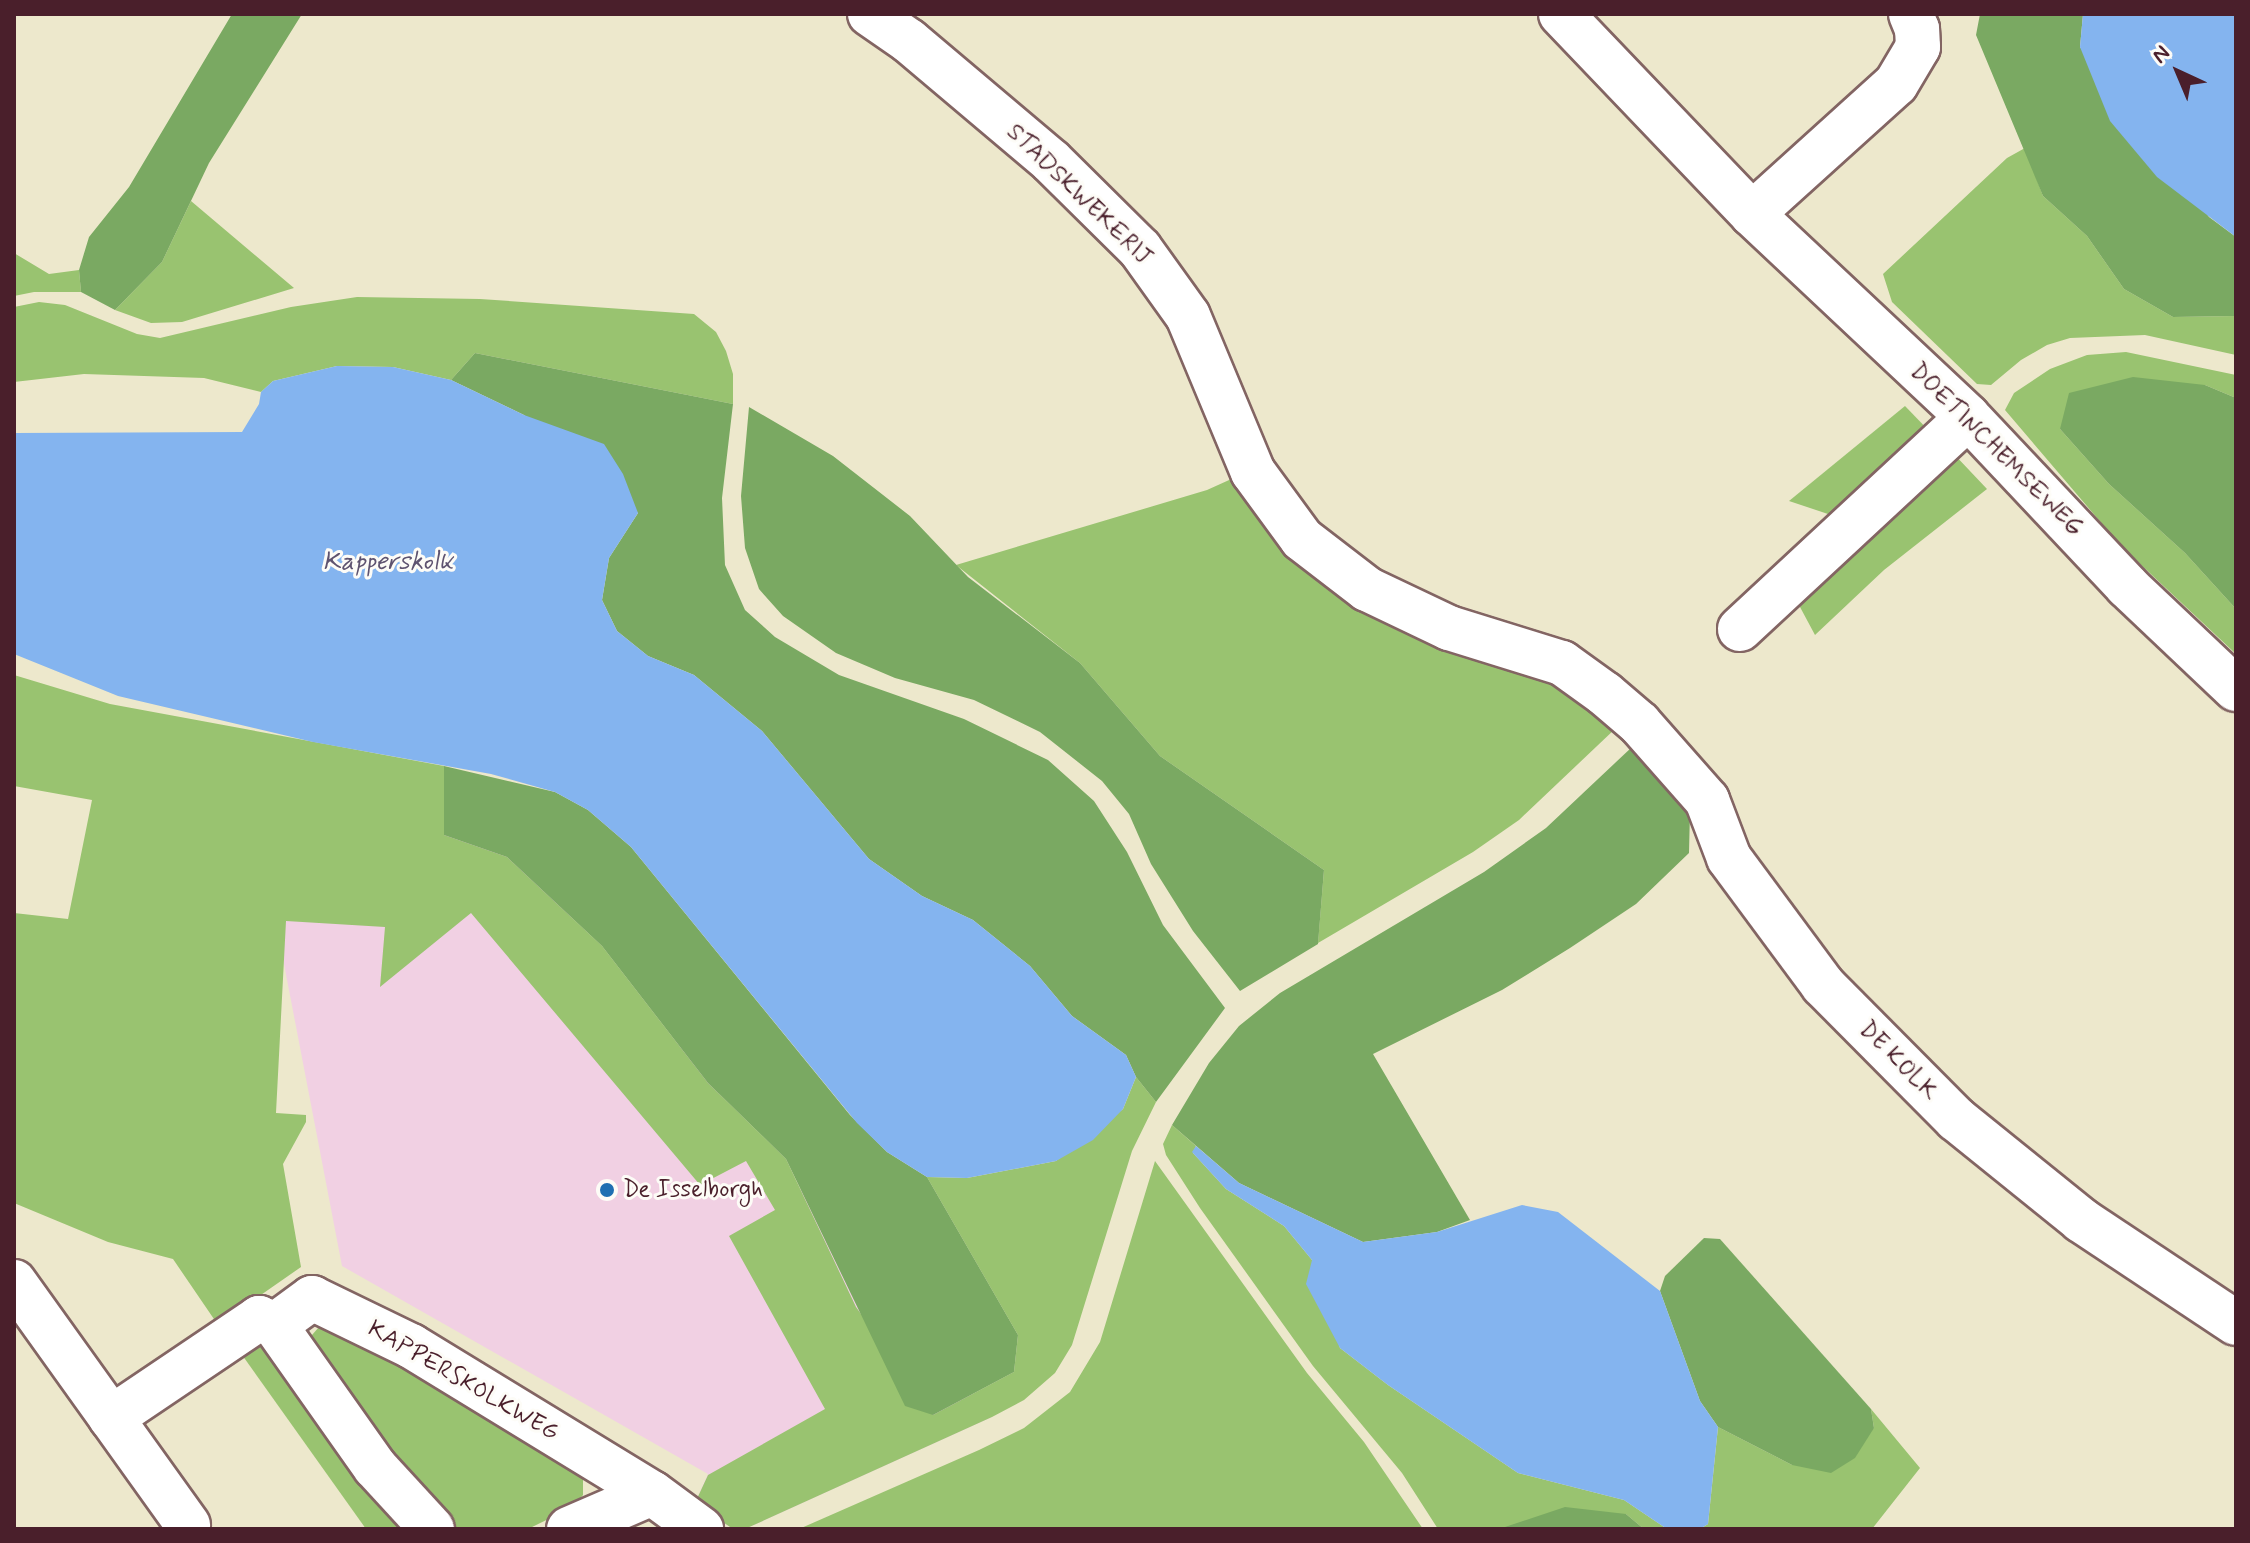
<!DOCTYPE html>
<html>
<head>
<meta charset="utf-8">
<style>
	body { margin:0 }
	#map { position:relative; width:2250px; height:1543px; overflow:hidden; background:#ede8cc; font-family:Mynerve,sans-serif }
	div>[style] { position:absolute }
	.built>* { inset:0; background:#f1d0e3 }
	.green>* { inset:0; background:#99c370 }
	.forest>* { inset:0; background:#7aa962 }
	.water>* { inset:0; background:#84b4ef }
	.roads { filter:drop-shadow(2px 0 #836563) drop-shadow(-2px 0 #836563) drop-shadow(0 2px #836563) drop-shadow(0 -2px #836563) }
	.street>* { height:44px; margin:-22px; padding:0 22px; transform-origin:22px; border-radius:22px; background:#fff }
	.secondary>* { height:44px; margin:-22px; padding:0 22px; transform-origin:22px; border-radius:22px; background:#fff }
	.dots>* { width:22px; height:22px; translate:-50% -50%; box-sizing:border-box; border:4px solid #fdfcf7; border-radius:50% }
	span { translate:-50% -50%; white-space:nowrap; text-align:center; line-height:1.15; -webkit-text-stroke:6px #fdfcf7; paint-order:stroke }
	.street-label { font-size:24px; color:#4a1f2b }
	.poi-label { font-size:24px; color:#4a1f2b }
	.left { translate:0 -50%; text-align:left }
	.water-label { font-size:26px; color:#5e5370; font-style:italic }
	.frame { position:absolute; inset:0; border:16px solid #4a1f2b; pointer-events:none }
	.north { position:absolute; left:2138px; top:32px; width:80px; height:80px; -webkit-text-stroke:6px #fdfcf7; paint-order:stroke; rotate:316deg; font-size:22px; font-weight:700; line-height:32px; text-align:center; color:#4a1f2b }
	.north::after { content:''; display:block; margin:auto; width:28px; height:36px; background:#4a1f2b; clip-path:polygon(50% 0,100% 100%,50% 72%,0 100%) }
</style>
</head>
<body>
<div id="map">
	<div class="built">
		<div style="clip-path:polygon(444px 766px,992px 1417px,745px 1529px,733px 1529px,695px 1503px,708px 1474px,342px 1266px,274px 912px,444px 872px)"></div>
	</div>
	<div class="green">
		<div style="clip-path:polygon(2025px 148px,2043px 196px,2087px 236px,2124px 289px,2173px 317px,2236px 316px,2236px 355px,2145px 335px,2070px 338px,2047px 345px,2021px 360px,1991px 385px,1977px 384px,1892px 302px,1883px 274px,2007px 158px)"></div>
		<div style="clip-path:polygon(191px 201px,294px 288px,182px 322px,151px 323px,115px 310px,162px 262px)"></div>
		<div style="clip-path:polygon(14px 253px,49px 274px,79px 270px,81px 292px,34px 292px,14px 296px)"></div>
		<div style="clip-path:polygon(357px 297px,480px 299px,694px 314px,716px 332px,726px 351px,733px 374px,733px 404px,475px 353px,451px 380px,393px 367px,337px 366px,273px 381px,261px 392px,204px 378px,84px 374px,14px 382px,14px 307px,39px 302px,65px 305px,137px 334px,160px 338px,291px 307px)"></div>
		<div style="clip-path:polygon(2126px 352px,2236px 375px,2236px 398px,2205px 385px,2060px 429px,2109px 484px,2185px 553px,2236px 609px,2236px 654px,2121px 546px,2005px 410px,2014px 393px,2050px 369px,2087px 355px)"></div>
		<div style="clip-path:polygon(1905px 406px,1933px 435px,1843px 519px,1789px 501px)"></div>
		<div style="clip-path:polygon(1952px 452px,1987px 489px,1884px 570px,1815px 635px,1800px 607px,1803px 591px)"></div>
		<div style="clip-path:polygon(1238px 476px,1267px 524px,1570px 689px,1616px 728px,1519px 820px,1473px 852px,1318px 943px,1324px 870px,1160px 756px,1080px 663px,956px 565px,1207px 490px)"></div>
		<div style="clip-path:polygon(14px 675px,110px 704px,444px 766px,444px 835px,507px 857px,602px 946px,708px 1083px,786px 1159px,856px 1307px,933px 1415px,1014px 1372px,1018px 1335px,927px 1177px,967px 1178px,1056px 1161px,1123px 1109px,1136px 1077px,1156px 1102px,1132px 1151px,1072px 1345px,1055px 1373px,1024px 1400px,992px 1417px,745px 1529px,733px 1529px,695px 1503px,708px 1475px,825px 1409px,729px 1236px,775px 1210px,746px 1161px,700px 1185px,471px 913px,380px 987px,385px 927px,286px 921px,276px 1113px,306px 1115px,306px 1122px,283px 1164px,301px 1267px,218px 1325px,173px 1259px,108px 1242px,14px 1203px,14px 913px,68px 919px,92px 800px,14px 786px)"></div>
		<div style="clip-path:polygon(1172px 1125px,1196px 1146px,1193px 1153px,1226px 1189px,1284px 1226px,1312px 1260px,1340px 1348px,1388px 1385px,1518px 1473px,1624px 1500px,1667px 1529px,1644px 1529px,1626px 1514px,1499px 1529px,1438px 1529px,1402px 1473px,1313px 1366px,1200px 1208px,1166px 1155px,1163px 1144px)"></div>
		<div style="clip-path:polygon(1155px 1161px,1307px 1373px,1364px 1442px,1423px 1529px,799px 1529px,979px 1450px,1024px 1428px,1070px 1392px,1100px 1342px)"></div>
		<div style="clip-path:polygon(327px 1326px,574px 1466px,583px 1477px,583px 1495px,573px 1507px,528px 1529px,457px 1529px,449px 1523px,312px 1347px,312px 1335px,319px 1327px)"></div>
		<div style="clip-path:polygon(266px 1338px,405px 1529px,366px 1529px,235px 1345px)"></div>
		<div style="clip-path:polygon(1871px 1409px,1920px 1468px,1872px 1529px,1700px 1529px,1708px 1524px,1718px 1427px,1792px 1465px,1874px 1428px)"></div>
	</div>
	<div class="forest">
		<div style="clip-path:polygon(232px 14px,302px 14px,209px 163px,162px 262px,115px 310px,81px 292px,79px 270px,89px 237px,129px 187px)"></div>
		<div style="clip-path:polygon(1980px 14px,2083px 14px,2080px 47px,2209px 217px,2236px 237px,2236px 316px,2173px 317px,2124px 289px,2087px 236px,2043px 196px,1976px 35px)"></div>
		<div style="clip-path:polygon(475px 353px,733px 404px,722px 498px,725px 565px,745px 610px,775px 637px,839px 675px,964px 719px,1048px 760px,1094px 801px,1127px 852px,1163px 925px,1225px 1008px,1156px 1102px,1136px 1077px,1126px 1055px,1072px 1016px,1030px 966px,973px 920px,922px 896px,869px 859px,762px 731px,694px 675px,648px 656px,617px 631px,602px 600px,609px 558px,638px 513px,524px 415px,451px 380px)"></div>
		<div style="clip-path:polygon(2133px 377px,2205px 385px,2236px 398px,2236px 609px,2185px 553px,2109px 484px,2060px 429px,2069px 393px)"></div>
		<div style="clip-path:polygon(749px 407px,833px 456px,910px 516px,968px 577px,1080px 663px,1160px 756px,1324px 870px,1318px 944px,1240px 991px,1193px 931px,1151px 864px,1129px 814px,1102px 781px,1040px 732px,974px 700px,895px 678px,836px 653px,783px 616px,759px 589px,745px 548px,741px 496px)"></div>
		<div style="clip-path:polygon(1632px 747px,1690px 811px,1689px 853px,1636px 904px,1570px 948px,1502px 990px,1373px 1054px,1470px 1220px,1437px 1232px,1363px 1242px,1239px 1183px,1172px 1125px,1209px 1063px,1239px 1026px,1280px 993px,1484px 872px,1546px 828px)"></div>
		<div style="clip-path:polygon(444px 766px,555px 792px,588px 810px,631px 847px,850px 1115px,887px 1152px,927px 1177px,1018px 1335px,1014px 1372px,933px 1415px,905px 1406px,786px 1159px,708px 1083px,602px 946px,507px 857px,444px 835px)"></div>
		<div style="clip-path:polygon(1704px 1238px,1720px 1239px,1871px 1409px,1874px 1428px,1855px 1458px,1831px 1473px,1792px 1465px,1718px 1427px,1700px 1401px,1660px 1291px,1665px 1276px)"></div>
		<div style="clip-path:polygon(1565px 1507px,1626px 1514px,1644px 1529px,1499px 1529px)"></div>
	</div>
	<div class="water">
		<div style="clip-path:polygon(2083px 14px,2236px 14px,2236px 237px,2157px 177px,2110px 121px,2080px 47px)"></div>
		<div style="clip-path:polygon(337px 366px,393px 367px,451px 380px,524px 415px,604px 444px,623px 474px,638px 513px,609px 558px,602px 600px,617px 631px,648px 656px,694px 675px,762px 731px,869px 859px,922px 896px,973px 920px,1030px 966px,1072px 1016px,1126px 1055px,1136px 1077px,1123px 1109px,1093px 1140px,1056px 1161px,967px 1178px,927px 1177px,887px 1152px,857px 1123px,631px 847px,588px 810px,555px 792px,491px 774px,313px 742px,118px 696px,14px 654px,14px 433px,242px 432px,259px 404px,261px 392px,273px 381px)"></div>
		<div style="clip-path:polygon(1196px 1146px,1239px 1183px,1363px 1242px,1437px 1232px,1522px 1205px,1558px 1212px,1660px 1291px,1700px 1401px,1718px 1427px,1708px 1524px,1700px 1529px,1667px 1529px,1624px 1500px,1518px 1473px,1388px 1385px,1340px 1348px,1306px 1284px,1312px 1260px,1284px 1226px,1226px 1189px,1192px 1152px)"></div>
	</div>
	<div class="roads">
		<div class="street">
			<div style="left:870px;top:14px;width:47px;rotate:34.7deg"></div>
			<div style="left:909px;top:41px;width:186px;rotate:40.2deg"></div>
			<div style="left:1051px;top:161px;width:125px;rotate:44.7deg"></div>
			<div style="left:1140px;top:249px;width:82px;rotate:54.4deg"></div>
			<div style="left:1188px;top:316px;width:169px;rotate:67.4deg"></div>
			<div style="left:1253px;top:472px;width:83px;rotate:53.8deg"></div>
			<div style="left:1302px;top:539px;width:82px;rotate:37.6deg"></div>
			<div style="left:1367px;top:589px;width:91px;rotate:25.4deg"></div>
			<div style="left:1449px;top:628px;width:118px;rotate:17.2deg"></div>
			<div style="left:1562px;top:663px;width:53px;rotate:35.8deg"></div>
			<div style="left:1605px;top:694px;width:45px;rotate:40.5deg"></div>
			<div style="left:1639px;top:723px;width:103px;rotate:48.6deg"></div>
			<div style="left:1707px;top:800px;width:62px;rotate:69.2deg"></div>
			<div style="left:1729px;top:858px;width:158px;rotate:53.5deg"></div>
			<div style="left:1823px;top:985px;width:189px;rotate:45.2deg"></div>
			<div style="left:1956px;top:1119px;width:161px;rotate:38.9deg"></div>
			<div style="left:2081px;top:1220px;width:186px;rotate:33.6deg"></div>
			<div style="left:1752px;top:214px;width:194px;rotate:-42.1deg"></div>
			<div style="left:1896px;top:84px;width:43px;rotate:-59.3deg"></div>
			<div style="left:1918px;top:47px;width:18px;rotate:-93deg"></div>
			<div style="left:1917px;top:29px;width:16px;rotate:-112deg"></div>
			<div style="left:1740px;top:629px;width:311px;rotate:-42.9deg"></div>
			<div style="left:14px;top:1282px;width:299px;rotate:54.4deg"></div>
			<div style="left:111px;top:1418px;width:179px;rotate:-34deg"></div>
			<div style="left:259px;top:1318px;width:17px;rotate:24deg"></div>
			<div style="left:432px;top:1529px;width:84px;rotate:-132.6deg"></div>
			<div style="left:375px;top:1467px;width:174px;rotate:-125.2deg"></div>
			<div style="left:275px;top:1325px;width:46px;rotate:-36.1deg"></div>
			<div style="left:312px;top:1298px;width:110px;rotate:25.9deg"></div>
			<div style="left:411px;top:1346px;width:282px;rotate:31.4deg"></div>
			<div style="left:652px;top:1493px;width:61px;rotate:36.3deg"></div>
			<div style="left:569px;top:1529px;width:90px;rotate:-23.4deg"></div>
		</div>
		<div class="secondary">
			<div style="left:1561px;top:14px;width:277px;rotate:46.3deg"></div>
			<div style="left:1752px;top:214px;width:296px;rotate:43.2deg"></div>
			<div style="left:1968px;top:417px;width:232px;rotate:46.7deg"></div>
			<div style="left:2127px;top:586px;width:150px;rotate:43.4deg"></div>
		</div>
	</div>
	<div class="dots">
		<div style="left:607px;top:1190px;background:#1f6fb2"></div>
	</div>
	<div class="street-label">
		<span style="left:1079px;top:195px;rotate:44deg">STADSKWEKERIJ</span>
		<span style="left:1996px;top:450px;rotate:45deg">DOETINCHEMSEWEG</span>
		<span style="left:1898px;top:1061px;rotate:45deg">DE KOLK</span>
		<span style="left:463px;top:1381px;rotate:30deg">KAPPERSKOLKWEG</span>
	</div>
	<div class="poi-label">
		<span class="left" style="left:623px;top:1190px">De Isselborgh</span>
	</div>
	<div class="water-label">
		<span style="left:388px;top:563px">Kapperskolk</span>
	</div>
	<div class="frame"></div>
	<div class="north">N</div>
</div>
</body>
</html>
